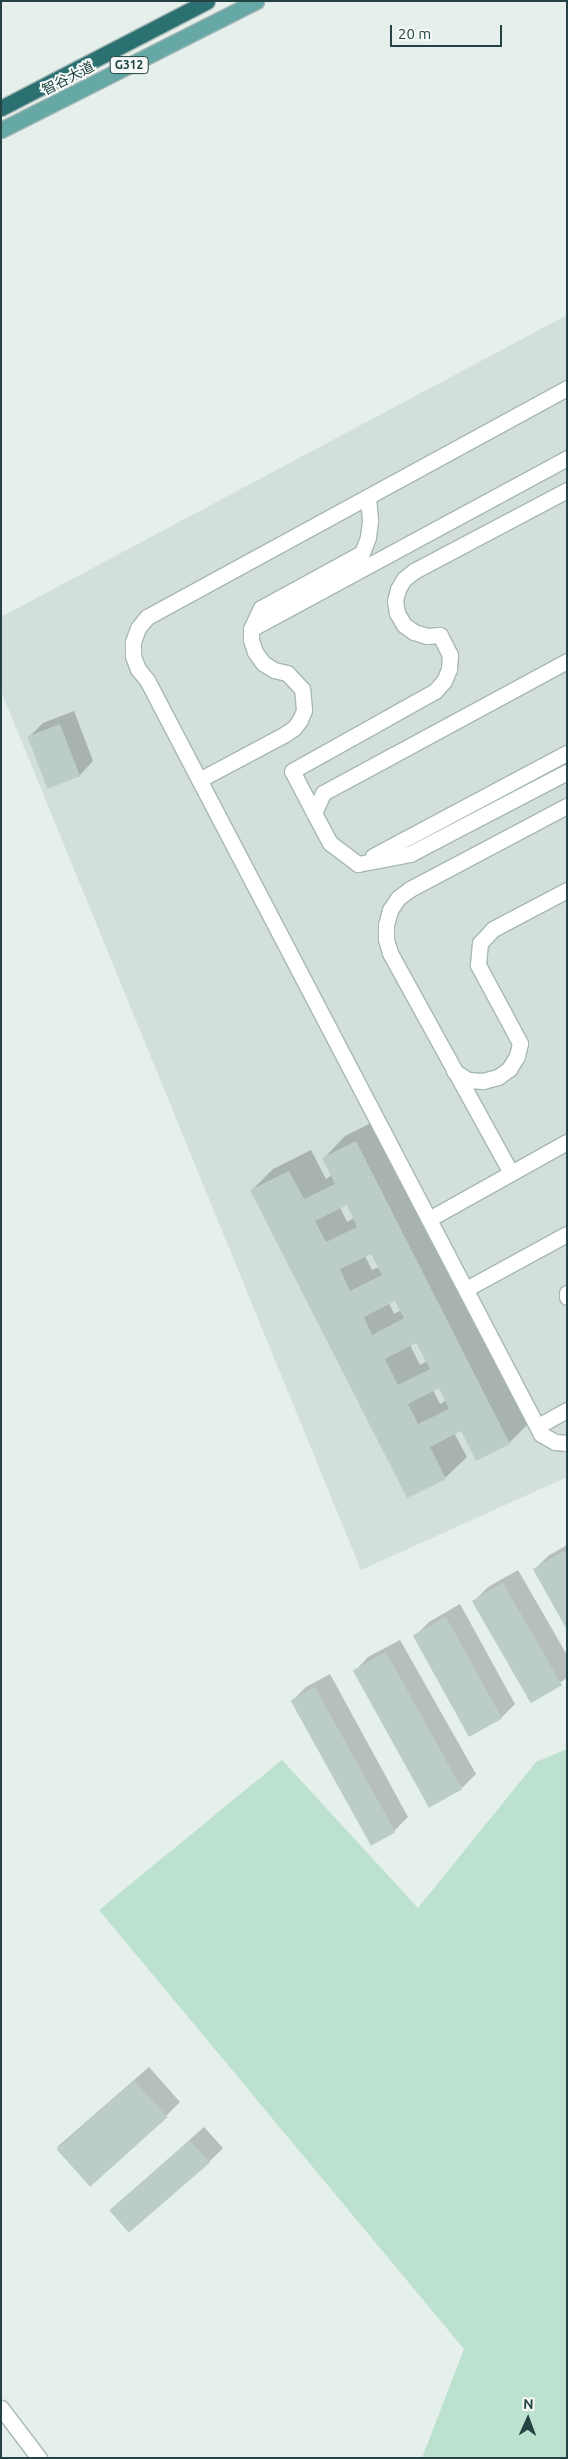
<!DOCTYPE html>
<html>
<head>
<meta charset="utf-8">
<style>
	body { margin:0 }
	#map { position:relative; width:568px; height:2459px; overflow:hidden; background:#e5efec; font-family:Ubuntu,"Noto Sans SC",sans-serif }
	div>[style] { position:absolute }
	.built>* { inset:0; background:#d2dfdd }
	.green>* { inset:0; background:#bce1ce }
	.shadow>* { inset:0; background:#0003 }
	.building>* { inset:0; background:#bccdc9; transform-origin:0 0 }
	.roads { filter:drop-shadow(1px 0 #a7b8b5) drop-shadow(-1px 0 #a7b8b5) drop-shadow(0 1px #a7b8b5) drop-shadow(0 -1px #a7b8b5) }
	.minor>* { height:15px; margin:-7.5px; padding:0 7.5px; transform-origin:7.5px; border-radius:7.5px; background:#fff }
	.major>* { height:15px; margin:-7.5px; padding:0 7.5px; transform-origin:7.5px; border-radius:7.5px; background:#66a8a5 }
	.highway>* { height:15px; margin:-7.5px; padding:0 7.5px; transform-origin:7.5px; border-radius:7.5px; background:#2b7172 }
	span { translate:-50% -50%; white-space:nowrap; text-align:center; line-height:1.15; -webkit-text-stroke:4px #f6fbf9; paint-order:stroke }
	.shield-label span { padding:1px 4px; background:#f6fbf9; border:1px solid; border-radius:4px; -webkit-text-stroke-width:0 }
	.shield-label { font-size:12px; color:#224341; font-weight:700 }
	.street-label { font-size:14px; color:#224341 }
	.frame { position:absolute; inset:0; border:2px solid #224341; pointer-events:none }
	.north { position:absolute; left:503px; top:2394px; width:50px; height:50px; -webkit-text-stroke:4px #f6fbf9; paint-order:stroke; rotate:2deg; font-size:14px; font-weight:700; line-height:20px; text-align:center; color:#224341 }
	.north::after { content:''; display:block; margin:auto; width:18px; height:22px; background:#224341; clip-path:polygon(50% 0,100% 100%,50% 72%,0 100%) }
	.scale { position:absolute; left:390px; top:25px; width:112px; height:22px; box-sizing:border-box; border:2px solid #224341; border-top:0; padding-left:6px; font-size:15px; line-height:18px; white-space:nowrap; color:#224341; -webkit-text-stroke:4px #f6fbf9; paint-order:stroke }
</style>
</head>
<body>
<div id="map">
	<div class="built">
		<div style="clip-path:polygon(567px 315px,567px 1477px,361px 1570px,1px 691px,1px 617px)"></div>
	</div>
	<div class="green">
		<div style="clip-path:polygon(567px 1749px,567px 2458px,422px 2458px,464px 2349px,99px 1910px,282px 1760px,418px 1908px,536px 1762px)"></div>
	</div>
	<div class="shadow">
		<div style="clip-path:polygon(74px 711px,93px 761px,80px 775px,48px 787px,29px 737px,43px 723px)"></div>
		<div style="clip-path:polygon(evenodd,377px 1120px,531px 1421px,509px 1443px,461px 1429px,454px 1433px,467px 1457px,445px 1478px,252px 1190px,273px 1169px,311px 1150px,326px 1179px,332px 1175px,324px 1158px,345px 1136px,377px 1120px,347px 1203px,354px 1218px,347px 1222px,340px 1207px,347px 1203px,377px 1120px,371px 1252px,379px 1267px,372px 1270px,365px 1256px,371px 1252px,377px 1120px,396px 1300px,401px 1310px,394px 1314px,389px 1303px,396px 1300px,377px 1120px,417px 1341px,427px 1361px,420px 1365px,410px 1345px,417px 1341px,377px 1120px,440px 1387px,447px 1400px,440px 1404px,433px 1390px,440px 1387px)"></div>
		<div style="clip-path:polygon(567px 1545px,567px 1627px,534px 1570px,548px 1556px)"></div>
		<div style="clip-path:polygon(518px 1570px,567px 1655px,567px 1678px,532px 1700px,474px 1601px,488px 1587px)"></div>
		<div style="clip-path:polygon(460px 1604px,515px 1704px,501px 1718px,415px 1636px,429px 1622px)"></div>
		<div style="clip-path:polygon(400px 1640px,476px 1774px,462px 1788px,355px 1671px,368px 1657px)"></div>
		<div style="clip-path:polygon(330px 1674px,408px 1817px,394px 1831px,292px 1701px,306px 1687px)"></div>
		<div style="clip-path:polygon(149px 2067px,180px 2102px,166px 2116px,56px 2148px)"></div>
		<div style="clip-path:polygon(204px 2127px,223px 2148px,209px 2162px,111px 2210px)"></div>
	</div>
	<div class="building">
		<div style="left:60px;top:724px;width:56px;height:35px;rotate:69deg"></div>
		<div style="clip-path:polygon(evenodd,356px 1141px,510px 1444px,476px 1461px,461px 1431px,430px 1447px,446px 1479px,407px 1498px,250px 1190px,289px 1171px,304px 1199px,335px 1184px,322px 1158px,356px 1141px,347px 1205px,357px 1227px,326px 1242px,315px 1221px,347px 1205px,356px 1141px,371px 1254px,382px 1275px,350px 1291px,340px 1269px,371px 1254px,356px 1141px,395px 1301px,404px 1318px,372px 1335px,364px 1317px,395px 1301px,356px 1141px,416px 1343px,430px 1369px,398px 1385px,385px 1359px,416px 1343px,356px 1141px,439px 1388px,449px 1409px,418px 1424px,408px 1404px,439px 1388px)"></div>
		<div style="clip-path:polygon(564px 1551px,567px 1555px,567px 1630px,533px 1569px)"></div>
		<div style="left:503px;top:1583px;width:118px;height:36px;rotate:60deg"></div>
		<div style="left:446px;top:1617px;width:116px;height:38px;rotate:61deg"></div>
		<div style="left:386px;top:1652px;width:157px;height:38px;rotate:61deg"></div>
		<div style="left:315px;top:1687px;width:166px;height:28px;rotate:61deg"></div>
		<div style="left:134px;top:2080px;width:50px;height:104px;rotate:48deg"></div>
		<div style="left:190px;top:2140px;width:30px;height:107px;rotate:49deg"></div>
	</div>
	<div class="roads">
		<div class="minor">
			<div style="left:567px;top:388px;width:478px;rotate:151.4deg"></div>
			<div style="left:147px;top:617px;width:14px;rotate:129deg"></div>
			<div style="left:138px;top:628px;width:15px;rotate:110deg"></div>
			<div style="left:133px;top:642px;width:14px;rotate:90deg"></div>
			<div style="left:133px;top:656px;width:14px;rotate:69deg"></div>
			<div style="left:138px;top:669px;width:14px;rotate:51deg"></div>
			<div style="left:147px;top:680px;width:851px;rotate:62.41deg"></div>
			<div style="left:541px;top:1434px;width:16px;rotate:30deg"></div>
			<div style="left:555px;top:1442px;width:12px;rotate:5deg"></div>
			<div style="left:251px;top:629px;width:359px;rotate:-28.4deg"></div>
			<div style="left:567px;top:661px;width:277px;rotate:151.6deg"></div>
			<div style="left:323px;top:793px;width:22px;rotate:114deg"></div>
			<div style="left:314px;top:813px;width:34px;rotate:62deg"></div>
			<div style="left:330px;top:843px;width:35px;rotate:37deg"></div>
			<div style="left:358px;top:864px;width:53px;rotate:-10.9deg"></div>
			<div style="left:410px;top:854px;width:177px;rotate:-27.6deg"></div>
			<div style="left:199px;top:780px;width:98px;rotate:-28.1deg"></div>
			<div style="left:285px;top:734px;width:11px;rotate:-34deg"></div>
			<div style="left:294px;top:728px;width:10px;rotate:-53deg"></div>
			<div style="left:300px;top:720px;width:11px;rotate:-68deg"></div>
			<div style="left:304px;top:710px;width:21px;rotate:-95deg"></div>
			<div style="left:302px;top:689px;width:22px;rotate:-133deg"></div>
			<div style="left:287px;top:673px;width:13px;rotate:-167deg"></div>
			<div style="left:274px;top:670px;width:13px;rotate:-148deg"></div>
			<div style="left:263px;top:663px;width:14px;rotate:-126deg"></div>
			<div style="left:255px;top:652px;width:13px;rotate:-108deg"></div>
			<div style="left:251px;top:640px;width:11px;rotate:-90deg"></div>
			<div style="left:251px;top:629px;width:23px;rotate:-65deg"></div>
			<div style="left:261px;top:608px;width:115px;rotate:-28.6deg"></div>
			<div style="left:362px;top:553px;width:17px;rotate:-69deg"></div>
			<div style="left:368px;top:537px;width:17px;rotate:-83deg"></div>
			<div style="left:370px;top:520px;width:23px;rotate:-95deg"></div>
			<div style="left:314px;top:813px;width:47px;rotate:-117.6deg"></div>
			<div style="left:292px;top:771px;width:164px;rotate:-29.2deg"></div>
			<div style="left:435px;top:691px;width:13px;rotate:-48deg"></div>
			<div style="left:444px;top:681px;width:13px;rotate:-67deg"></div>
			<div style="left:449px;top:669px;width:14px;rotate:-86deg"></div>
			<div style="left:450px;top:655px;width:22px;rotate:-117deg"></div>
			<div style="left:440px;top:635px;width:13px;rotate:176deg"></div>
			<div style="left:427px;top:636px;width:14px;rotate:-163deg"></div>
			<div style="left:414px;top:632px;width:12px;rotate:-145deg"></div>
			<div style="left:404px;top:625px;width:14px;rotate:-120deg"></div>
			<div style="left:397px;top:613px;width:12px;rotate:-99deg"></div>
			<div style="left:395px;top:601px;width:12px;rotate:-76deg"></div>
			<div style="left:398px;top:589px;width:12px;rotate:-59deg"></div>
			<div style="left:404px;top:579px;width:13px;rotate:-39deg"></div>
			<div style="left:414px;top:571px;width:173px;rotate:-27.9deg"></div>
			<div style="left:373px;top:856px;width:220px;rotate:-28deg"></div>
			<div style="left:454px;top:1071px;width:17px;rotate:33deg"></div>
			<div style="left:468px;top:1080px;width:15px;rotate:4deg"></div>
			<div style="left:483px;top:1081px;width:16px;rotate:-15deg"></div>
			<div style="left:498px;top:1077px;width:14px;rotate:-36deg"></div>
			<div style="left:509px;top:1069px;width:15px;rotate:-58deg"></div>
			<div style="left:517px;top:1056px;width:13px;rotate:-77deg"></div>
			<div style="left:520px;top:1043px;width:89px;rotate:-118.3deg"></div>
			<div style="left:478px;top:965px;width:22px;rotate:-85deg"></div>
			<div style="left:480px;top:943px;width:19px;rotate:-47deg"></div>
			<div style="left:493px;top:929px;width:84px;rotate:-27.8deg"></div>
			<div style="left:511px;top:1173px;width:251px;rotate:-118.8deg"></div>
			<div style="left:390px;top:953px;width:15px;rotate:-106deg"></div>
			<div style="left:386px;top:939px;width:14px;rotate:-90deg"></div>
			<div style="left:386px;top:925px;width:16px;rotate:-75deg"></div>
			<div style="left:390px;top:910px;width:14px;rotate:-56deg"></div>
			<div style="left:398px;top:898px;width:15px;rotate:-37deg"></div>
			<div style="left:410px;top:889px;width:178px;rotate:-27.9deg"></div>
			<div style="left:429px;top:1219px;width:158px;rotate:-29.2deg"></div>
			<div style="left:466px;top:1289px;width:115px;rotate:-28.6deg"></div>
			<div style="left:567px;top:1293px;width:4px;rotate:90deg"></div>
			<div style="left:538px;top:1426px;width:33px;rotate:-29deg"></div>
			<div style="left:1px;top:2408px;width:63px;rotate:52.8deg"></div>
		</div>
		<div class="major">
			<div style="left:1px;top:130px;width:286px;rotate:-26.8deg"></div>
		</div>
		<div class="highway">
			<div style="left:1px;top:108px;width:232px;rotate:-27.4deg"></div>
		</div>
	</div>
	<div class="shield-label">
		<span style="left:129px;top:65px">G312</span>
	</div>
	<div class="street-label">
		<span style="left:68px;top:78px;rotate:-27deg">智谷大道</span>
	</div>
	<div class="frame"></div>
	<div class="north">N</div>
	<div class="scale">20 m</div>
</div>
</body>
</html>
